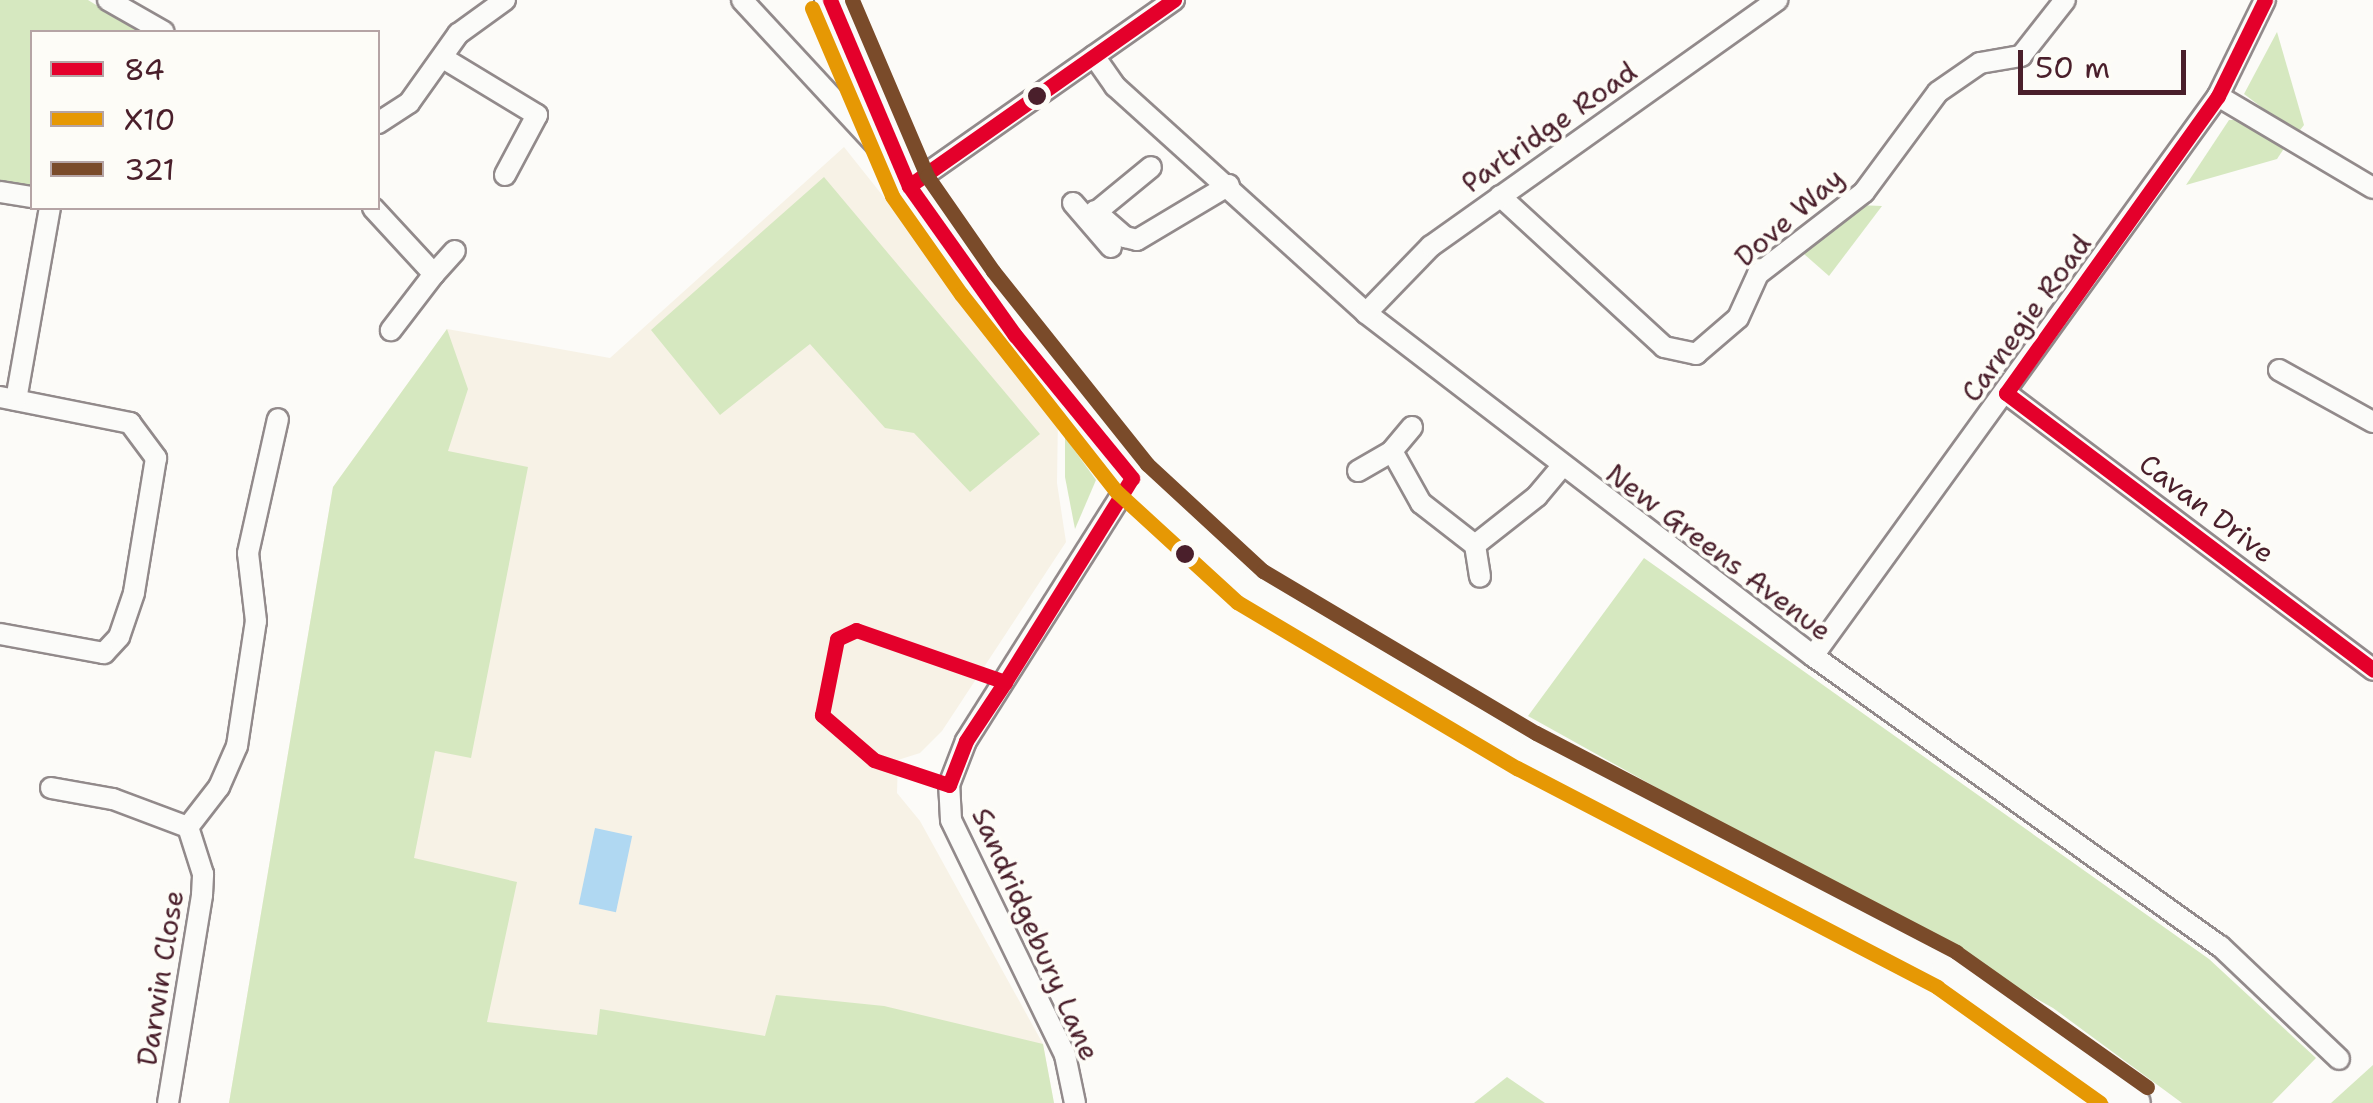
<!DOCTYPE html>
<html>
<head>
<meta charset="utf-8">
<style>
	body { margin:0 }
	#map { position:relative; width:2373px; height:1103px; overflow:hidden; background:#fcfbf8; font-family:"Shantell Sans",sans-serif }
	div>[style] { position:absolute }
	.built>* { inset:0; background:#f7f2e6 }
	.green>* { inset:0; background:#d6e8c0 }
	.water>* { inset:0; background:#b0d8f2; transform-origin:0 0 }
	.roads { filter:drop-shadow(2px 0 #928a8b) drop-shadow(-2px 0 #928a8b) drop-shadow(0 2px #928a8b) drop-shadow(0 -2px #928a8b) }
	.minor>* { height:20px; margin:-10px; padding:0 10px; transform-origin:10px; border-radius:10px; background:#fbfbf9 }
	.primary>* { height:30px; margin:-15px; padding:0 15px; transform-origin:15px; border-radius:15px; background:#fbfbf9 }
	.bus-1>* { height:15px; margin:-7.5px; padding:0 7.5px; transform-origin:7.5px; border-radius:7.5px; background:#e4002b }
	.bus-2>* { height:15px; margin:-7.5px; padding:0 7.5px; transform-origin:7.5px; border-radius:7.5px; background:#e69804 }
	.bus-3>* { height:15px; margin:-7.5px; padding:0 7.5px; transform-origin:7.5px; border-radius:7.5px; background:#7a4b2a }
	.dots>* { width:28px; height:28px; translate:-50% -50%; box-sizing:border-box; border:5px solid #fdfcf7; border-radius:50% }
	span { translate:-50% -50%; white-space:nowrap; text-align:center; line-height:1.15; -webkit-text-stroke:8px #fdfcf7; paint-order:stroke }
	.street-label { font-size:28px; color:#4a1f2b }
	.legend { position:absolute; left:30px; top:30px; width:350px; height:180px; box-sizing:border-box; background:#fdfcf7; border:2px solid #b5a4a5; margin:0; padding:12px 18px; list-style:none; font-size:30px; color:#4a1f2b }
	.legend li { display:flex; align-items:center; gap:20px; height:50px }
	.legend b { width:50px; border:2px solid #b5a4a5 }
	.scale { position:absolute; left:2018px; top:50px; width:168px; height:45px; box-sizing:border-box; border:5px solid #4a1f2b; border-top:0; padding-left:12px; font-size:30px; line-height:35px; white-space:nowrap; color:#4a1f2b; -webkit-text-stroke:8px #fdfcf7; paint-order:stroke }
</style>
</head>
<body>
<div id="map">
	<div class="built">
		<div style="clip-path:polygon(844px 147px,1058px 416px,1057px 483px,1066px 542px,942px 731px,920px 753px,898px 760px,897px 793px,920px 821px,1043px 1044px,1054px 1103px,229px 1103px,333px 487px,447px 329px,610px 358px)"></div>
	</div>
	<div class="green">
		<div style="clip-path:polygon(0 0,88px 0,140px 32px,32px 32px,32px 185px,0 181px)"></div>
		<div style="clip-path:polygon(2277px 32px,2304px 125px,2297px 134px,2244px 94px)"></div>
		<div style="clip-path:polygon(2229px 120px,2241px 120px,2285px 147px,2277px 159px,2186px 185px)"></div>
		<div style="clip-path:polygon(824px 177px,1040px 434px,970px 492px,914px 433px,885px 428px,810px 344px,720px 415px,651px 330px)"></div>
		<div style="clip-path:polygon(1858px 205px,1882px 206px,1829px 276px,1804px 254px)"></div>
		<div style="clip-path:polygon(447px 329px,468px 389px,448px 451px,528px 467px,471px 758px,435px 751px,414px 858px,517px 882px,487px 1022px,597px 1035px,600px 1009px,765px 1036px,776px 995px,884px 1006px,1043px 1044px,1054px 1103px,229px 1103px,333px 487px)"></div>
		<div style="clip-path:polygon(1065px 437px,1096px 480px,1075px 529px,1065px 477px)"></div>
		<div style="clip-path:polygon(1644px 558px,2209px 959px,2316px 1058px,2272px 1103px,2182px 1103px,2053px 1008px,1528px 716px)"></div>
		<div style="clip-path:polygon(2373px 1065px,2373px 1103px,2331px 1103px)"></div>
		<div style="clip-path:polygon(1507px 1077px,1545px 1103px,1474px 1103px)"></div>
	</div>
	<div class="water">
		<div style="left:595px;top:828px;width:38px;height:78px;rotate:12deg"></div>
	</div>
	<div class="roads">
		<div class="minor">
			<div style="left:108px;top:0;width:64px;rotate:29.7deg"></div>
			<div style="left:742px;top:0;width:202px;rotate:47.2deg"></div>
			<div style="left:1094px;top:56px;width:37px;rotate:55deg"></div>
			<div style="left:1115px;top:86px;width:338px;rotate:42.1deg"></div>
			<div style="left:1366px;top:313px;width:563px;rotate:37.5deg"></div>
			<div style="left:1813px;top:656px;width:500px;rotate:35.5deg"></div>
			<div style="left:2220px;top:946px;width:164px;rotate:43.5deg"></div>
			<div style="left:443px;top:58px;width:110px;rotate:31.2deg"></div>
			<div style="left:537px;top:115px;width:68px;rotate:118.1deg"></div>
			<div style="left:2218px;top:96px;width:180px;rotate:30.7deg"></div>
			<div style="left:378px;top:123px;width:37px;rotate:-33deg"></div>
			<div style="left:409px;top:103px;width:85px;rotate:-54.6deg"></div>
			<div style="left:458px;top:34px;width:58px;rotate:-35.9deg"></div>
			<div style="left:909px;top:186px;width:324px;rotate:-35.1deg"></div>
			<div style="left:0;top:192px;width:32px;rotate:9deg"></div>
			<div style="left:1500px;top:196px;width:223px;rotate:42.6deg"></div>
			<div style="left:1664px;top:347px;width:33px;rotate:12deg"></div>
			<div style="left:1696px;top:354px;width:55px;rotate:-40.6deg"></div>
			<div style="left:1738px;top:318px;width:48px;rotate:-65.6deg"></div>
			<div style="left:1758px;top:274px;width:134px;rotate:-37.7deg"></div>
			<div style="left:1864px;top:192px;width:124px;rotate:-53.5deg"></div>
			<div style="left:1938px;top:92px;width:51px;rotate:-34.6deg"></div>
			<div style="left:1980px;top:63px;width:42px;rotate:-9.7deg"></div>
			<div style="left:2021px;top:56px;width:71px;rotate:-51.8deg"></div>
			<div style="left:1073px;top:203px;width:58px;rotate:49.2deg"></div>
			<div style="left:373px;top:208px;width:90px;rotate:47.3deg"></div>
			<div style="left:434px;top:274px;width:71px;rotate:127.5deg"></div>
			<div style="left:1095px;top:211px;width:40px;rotate:41deg"></div>
			<div style="left:1125px;top:237px;width:12px;rotate:14deg"></div>
			<div style="left:1137px;top:240px;width:107px;rotate:-30.9deg"></div>
			<div style="left:1089px;top:218px;width:80px;rotate:-39.4deg"></div>
			<div style="left:434px;top:274px;width:31px;rotate:-48deg"></div>
			<div style="left:1366px;top:313px;width:93px;rotate:-45.9deg"></div>
			<div style="left:1431px;top:246px;width:425px;rotate:-35.4deg"></div>
			<div style="left:2279px;top:370px;width:107px;rotate:29deg"></div>
			<div style="left:2006px;top:393px;width:460px;rotate:37deg"></div>
			<div style="left:0;top:397px;width:133px;rotate:11.3deg"></div>
			<div style="left:130px;top:423px;width:44px;rotate:53.4deg"></div>
			<div style="left:156px;top:458px;width:137px;rotate:99.3deg"></div>
			<div style="left:134px;top:593px;width:46px;rotate:108.8deg"></div>
			<div style="left:119px;top:637px;width:22px;rotate:133deg"></div>
			<div style="left:104px;top:653px;width:106px;rotate:-169.6deg"></div>
			<div style="left:16px;top:400px;width:195px;rotate:-80deg"></div>
			<div style="left:1412px;top:427px;width:31px;rotate:130deg"></div>
			<div style="left:1392px;top:451px;width:60px;rotate:60.9deg"></div>
			<div style="left:1421px;top:503px;width:68px;rotate:37.9deg"></div>
			<div style="left:1358px;top:471px;width:39px;rotate:-30deg"></div>
			<div style="left:1475px;top:545px;width:79px;rotate:-38.3deg"></div>
			<div style="left:1537px;top:496px;width:39px;rotate:-50deg"></div>
			<div style="left:1475px;top:545px;width:32px;rotate:81deg"></div>
			<div style="left:1813px;top:656px;width:691px;rotate:-54.13deg"></div>
			<div style="left:2218px;top:96px;width:107px;rotate:-63.9deg"></div>
			<div style="left:51px;top:788px;width:63px;rotate:10.1deg"></div>
			<div style="left:113px;top:799px;width:80px;rotate:20.5deg"></div>
			<div style="left:188px;top:827px;width:51px;rotate:-52.2deg"></div>
			<div style="left:219px;top:787px;width:45px;rotate:-66.3deg"></div>
			<div style="left:237px;top:746px;width:126px;rotate:-81.4deg"></div>
			<div style="left:256px;top:621px;width:68px;rotate:-96.7deg"></div>
			<div style="left:248px;top:553px;width:137px;rotate:-77.4deg"></div>
			<div style="left:168px;top:1103px;width:211px;rotate:-80.7deg"></div>
			<div style="left:202px;top:895px;width:21px;rotate:-87deg"></div>
			<div style="left:203px;top:874px;width:49px;rotate:-107.7deg"></div>
			<div style="left:1075px;top:1103px;width:49px;rotate:-101.8deg"></div>
			<div style="left:1065px;top:1055px;width:261px;rotate:-115.9deg"></div>
			<div style="left:951px;top:820px;width:35px;rotate:-93deg"></div>
			<div style="left:949px;top:785px;width:47px;rotate:-68.9deg"></div>
			<div style="left:966px;top:741px;width:311px;rotate:-57.7deg"></div>
		</div>
		<div class="primary">
			<div style="left:830px;top:0;width:202px;rotate:67deg"></div>
			<div style="left:909px;top:186px;width:118px;rotate:55deg"></div>
			<div style="left:977px;top:283px;width:249px;rotate:51.5deg"></div>
			<div style="left:1132px;top:478px;width:161px;rotate:42.5deg"></div>
			<div style="left:1251px;top:587px;width:320px;rotate:30.7deg"></div>
			<div style="left:1526px;top:750px;width:475px;rotate:27.6deg"></div>
			<div style="left:1947px;top:970px;width:230px;rotate:35.3deg"></div>
		</div>
	</div>
	<div class="bus-1">
		<div style="left:830px;top:0;width:202px;rotate:67deg"></div>
		<div style="left:909px;top:186px;width:183px;rotate:54.6deg"></div>
		<div style="left:1015px;top:335px;width:185px;rotate:50.7deg"></div>
		<div style="left:2265px;top:0;width:107px;rotate:116.1deg"></div>
		<div style="left:2218px;top:96px;width:365px;rotate:125.5deg"></div>
		<div style="left:2006px;top:393px;width:460px;rotate:37deg"></div>
		<div style="left:909px;top:186px;width:324px;rotate:-35.1deg"></div>
		<div style="left:856px;top:630px;width:158px;rotate:19.2deg"></div>
		<div style="left:1005px;top:682px;width:71px;rotate:123.5deg"></div>
		<div style="left:966px;top:741px;width:47px;rotate:111.1deg"></div>
		<div style="left:949px;top:785px;width:79px;rotate:-161.6deg"></div>
		<div style="left:874px;top:760px;width:69px;rotate:-139.1deg"></div>
		<div style="left:822px;top:715px;width:77px;rotate:-78.8deg"></div>
		<div style="left:837px;top:639px;width:21px;rotate:-25deg"></div>
		<div style="left:1005px;top:682px;width:240px;rotate:-58.1deg"></div>
	</div>
	<div class="bus-2">
		<div style="left:812px;top:8px;width:204px;rotate:66.9deg"></div>
		<div style="left:892px;top:196px;width:120px;rotate:54.9deg"></div>
		<div style="left:961px;top:294px;width:252px;rotate:51.8deg"></div>
		<div style="left:1117px;top:492px;width:163px;rotate:42.5deg"></div>
		<div style="left:1237px;top:602px;width:326px;rotate:30.7deg"></div>
		<div style="left:1517px;top:768px;width:474px;rotate:27.5deg"></div>
		<div style="left:1937px;top:987px;width:200px;rotate:35.4deg"></div>
	</div>
	<div class="bus-3">
		<div style="left:852px;top:0;width:191px;rotate:66.9deg"></div>
		<div style="left:927px;top:176px;width:116px;rotate:55.2deg"></div>
		<div style="left:993px;top:271px;width:247px;rotate:51.4deg"></div>
		<div style="left:1147px;top:464px;width:158px;rotate:42.7deg"></div>
		<div style="left:1263px;top:571px;width:317px;rotate:30.7deg"></div>
		<div style="left:1536px;top:733px;width:474px;rotate:27.5deg"></div>
		<div style="left:1956px;top:952px;width:234px;rotate:35.3deg"></div>
	</div>
	<div class="dots">
		<div style="left:1037px;top:96px;background:#4a1f2b"></div>
		<div style="left:1185px;top:554px;background:#4a1f2b"></div>
	</div>
	<div class="street-label">
		<span style="left:1549px;top:127px;rotate:-35deg">Partridge Road</span>
		<span style="left:1789px;top:217px;rotate:-41deg">Dove Way</span>
		<span style="left:2026px;top:318px;rotate:-54deg">Carnegie Road</span>
		<span style="left:2207px;top:508px;rotate:37deg">Cavan Drive</span>
		<span style="left:1719px;top:552px;rotate:37deg">New Greens Avenue</span>
		<span style="left:1036px;top:934px;rotate:66deg">Sandridgebury Lane</span>
		<span style="left:160px;top:978px;rotate:-81deg">Darwin Close</span>
	</div>
	<ul class="legend">
	<li><b style="height:12px;background:#e4002b"></b>84</li>
	<li><b style="height:12px;background:#e69804"></b>X10</li>
	<li><b style="height:12px;background:#7a4b2a"></b>321</li>
	</ul>
	<div class="scale">50 m</div>
</div>
</body>
</html>
